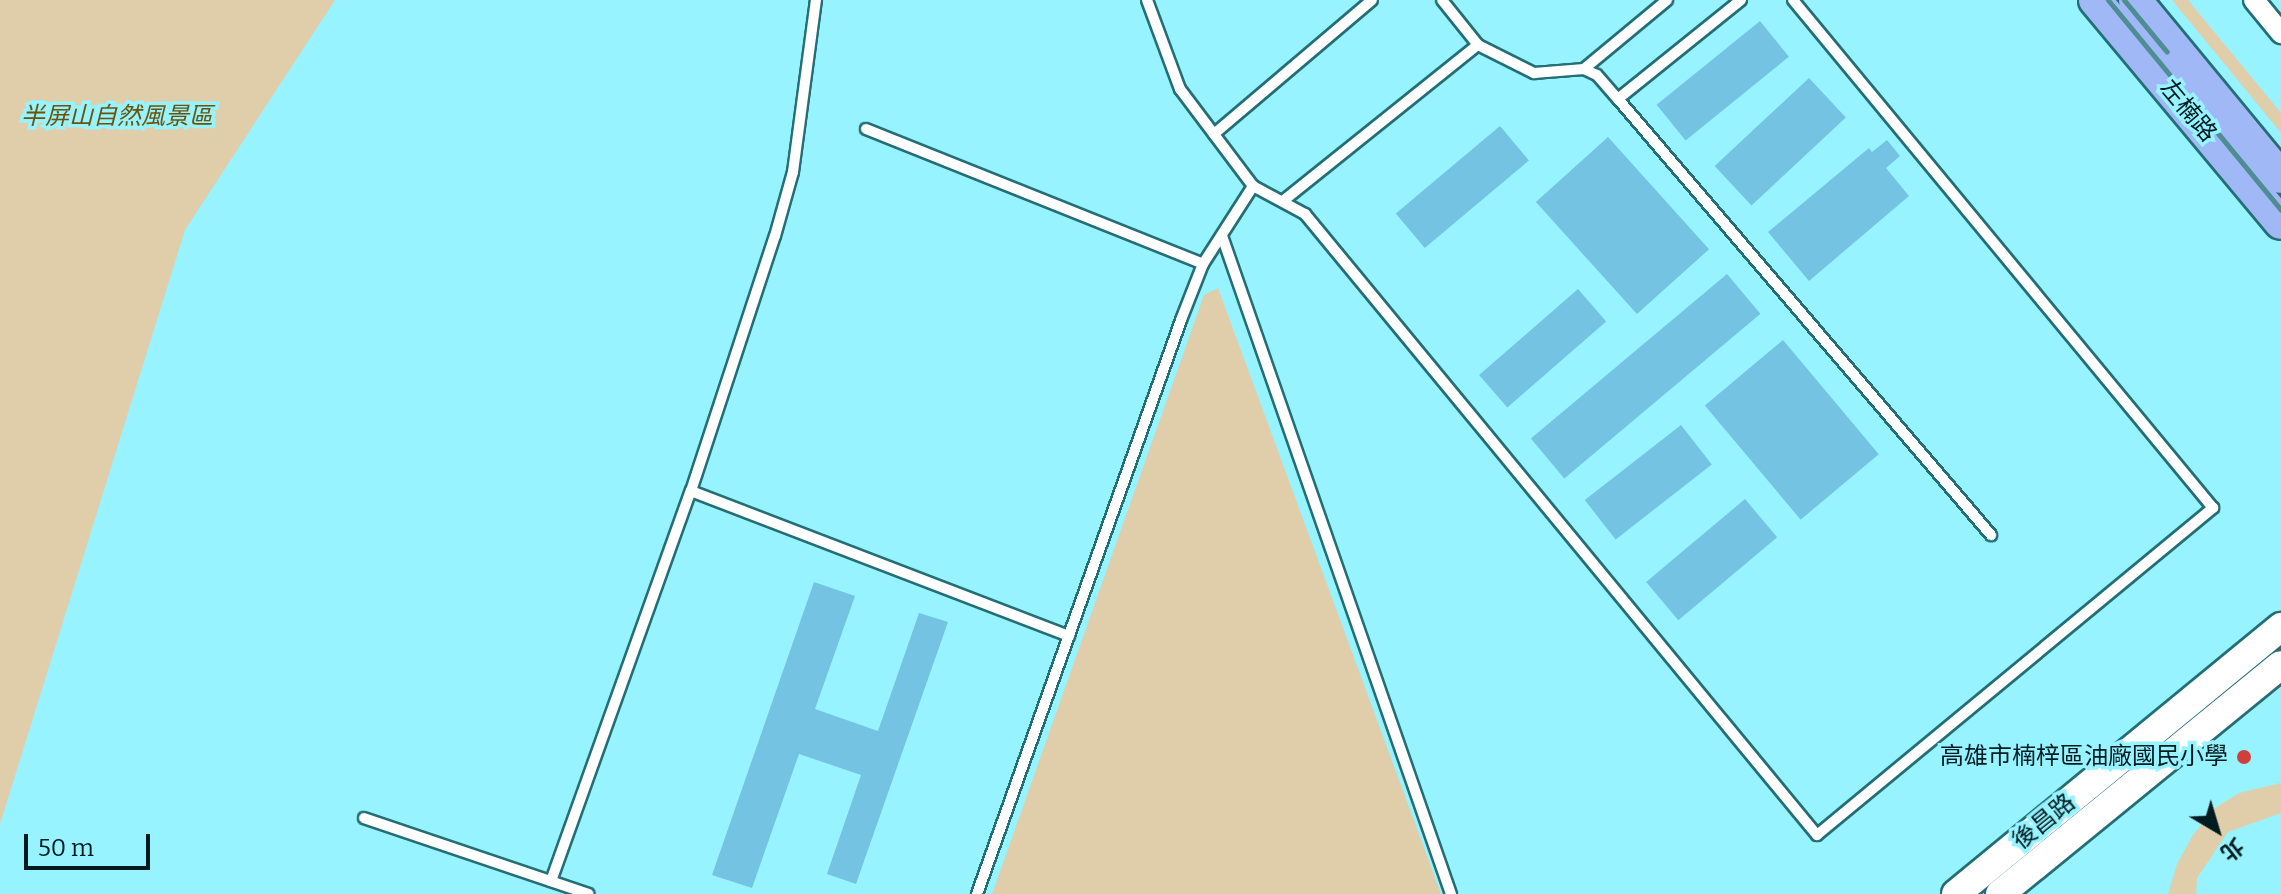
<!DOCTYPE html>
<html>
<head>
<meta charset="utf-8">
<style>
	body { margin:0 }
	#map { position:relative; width:2281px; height:894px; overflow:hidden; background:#96f3ff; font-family:Bitter,"Noto Sans TC",serif }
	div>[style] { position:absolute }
	.green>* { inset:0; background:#e0ceaa }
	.building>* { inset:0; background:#74c3e3; transform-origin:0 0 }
	.roads { filter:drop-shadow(2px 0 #246e76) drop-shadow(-2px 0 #246e76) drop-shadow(0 2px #246e76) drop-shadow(0 -2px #246e76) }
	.lane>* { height:10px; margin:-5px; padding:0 5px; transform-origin:5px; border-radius:5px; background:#fff }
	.street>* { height:20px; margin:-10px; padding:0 10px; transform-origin:10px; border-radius:10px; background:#fff }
	.secondary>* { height:28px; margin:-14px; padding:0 14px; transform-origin:14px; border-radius:14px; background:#fff }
	.primary>* { height:32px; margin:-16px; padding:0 16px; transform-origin:16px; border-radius:16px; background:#a0b8f6 }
	.rail>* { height:5px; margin:-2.5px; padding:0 2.5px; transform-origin:2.5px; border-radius:2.5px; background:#4f8d95 }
	.dots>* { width:22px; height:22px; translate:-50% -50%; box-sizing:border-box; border:4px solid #96f3ff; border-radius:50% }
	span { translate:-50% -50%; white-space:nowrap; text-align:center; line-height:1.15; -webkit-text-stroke:7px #96f3ff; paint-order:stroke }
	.street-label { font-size:24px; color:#001c20 }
	.park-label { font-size:24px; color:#6d5209; font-style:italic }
	.poi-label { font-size:24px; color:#001c20 }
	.right { translate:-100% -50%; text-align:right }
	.north { position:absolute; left:2177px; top:790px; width:80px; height:80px; -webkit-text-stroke:6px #96f3ff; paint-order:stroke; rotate:142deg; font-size:22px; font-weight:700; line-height:32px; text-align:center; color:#001c20 }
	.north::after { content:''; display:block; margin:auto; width:28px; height:36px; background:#001c20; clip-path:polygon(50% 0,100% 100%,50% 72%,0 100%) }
	.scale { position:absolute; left:24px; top:834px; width:126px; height:36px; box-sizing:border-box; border:4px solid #001c20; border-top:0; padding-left:10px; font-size:24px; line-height:28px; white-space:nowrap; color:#001c20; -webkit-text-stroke:6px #96f3ff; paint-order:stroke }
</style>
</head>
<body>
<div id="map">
	<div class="green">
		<div style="clip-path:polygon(0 0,335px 0,185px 230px,0 824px)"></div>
		<div style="clip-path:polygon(2172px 0,2188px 0,2281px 113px,2281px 133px)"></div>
		<div style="clip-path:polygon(1218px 288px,1441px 894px,992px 894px,1204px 295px)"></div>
		<div style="clip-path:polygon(2281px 783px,2281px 813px,2228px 832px,2197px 878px,2196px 894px,2168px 894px,2177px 864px,2193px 835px,2215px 808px,2239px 793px)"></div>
	</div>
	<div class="building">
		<div style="left:1760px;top:21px;width:46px;height:133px;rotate:51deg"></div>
		<div style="left:1809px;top:78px;width:54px;height:129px;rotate:47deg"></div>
		<div style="left:1500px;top:126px;width:45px;height:136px;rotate:50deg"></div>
		<div style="left:1608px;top:137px;width:151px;height:97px;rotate:48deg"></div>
		<div style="clip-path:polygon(1887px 140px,1900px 156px,1886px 168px,1909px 196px,1809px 281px,1768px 232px,1869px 148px,1872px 152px)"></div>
		<div style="left:1727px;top:274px;width:52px;height:256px;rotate:50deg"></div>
		<div style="left:1578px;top:289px;width:43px;height:131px;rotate:49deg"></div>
		<div style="left:1783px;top:340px;width:149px;height:102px;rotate:50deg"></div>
		<div style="left:1681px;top:425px;width:50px;height:122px;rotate:52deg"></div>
		<div style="left:1745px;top:499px;width:50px;height:129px;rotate:50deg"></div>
		<div style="clip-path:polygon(814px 582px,855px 596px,815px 709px,878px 731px,919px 613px,948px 622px,856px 884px,827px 874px,861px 775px,799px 754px,752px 888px,712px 875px)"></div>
	</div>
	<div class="roads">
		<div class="lane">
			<div style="left:1147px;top:0;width:95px;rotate:69.7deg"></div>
			<div style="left:1180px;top:89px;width:121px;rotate:53deg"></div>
			<div style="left:1253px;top:186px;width:59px;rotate:28.3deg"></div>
			<div style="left:1305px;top:214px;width:805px;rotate:50.5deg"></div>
			<div style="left:1817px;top:835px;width:514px;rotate:-39.55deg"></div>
			<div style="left:2213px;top:508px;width:659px;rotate:-129.58deg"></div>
			<div style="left:1442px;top:0;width:58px;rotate:51.3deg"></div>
			<div style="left:1741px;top:0;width:158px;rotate:141.2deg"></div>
			<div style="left:1618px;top:99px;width:574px;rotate:49.45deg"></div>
			<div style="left:1584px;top:69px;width:14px;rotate:25deg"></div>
			<div style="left:1597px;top:75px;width:32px;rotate:49deg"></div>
			<div style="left:866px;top:129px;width:363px;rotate:21.8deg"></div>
			<div style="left:1214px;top:134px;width:207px;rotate:-40.3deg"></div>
			<div style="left:1283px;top:201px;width:250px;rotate:-38.7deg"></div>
			<div style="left:1478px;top:45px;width:63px;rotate:26.6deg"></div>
			<div style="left:1534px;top:73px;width:50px;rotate:-4.6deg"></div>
			<div style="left:1584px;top:69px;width:108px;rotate:-39.7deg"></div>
			<div style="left:1222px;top:236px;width:697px;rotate:70.81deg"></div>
			<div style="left:691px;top:491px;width:405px;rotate:21deg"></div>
			<div style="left:364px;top:818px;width:237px;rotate:18.7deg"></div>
			<div style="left:551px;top:881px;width:414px;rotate:-70.3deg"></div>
			<div style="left:691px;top:491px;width:268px;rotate:-71.8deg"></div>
			<div style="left:775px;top:236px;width:66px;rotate:-74.3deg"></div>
			<div style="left:793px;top:172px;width:174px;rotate:-82.4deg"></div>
			<div style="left:977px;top:894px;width:609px;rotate:-70.43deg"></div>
			<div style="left:1181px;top:320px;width:60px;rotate:-68.6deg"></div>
			<div style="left:1203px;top:264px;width:93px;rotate:-57.3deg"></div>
		</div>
		<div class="street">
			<div style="left:2254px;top:0;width:43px;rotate:50.7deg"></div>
		</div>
		<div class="secondary">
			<div style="left:1956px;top:894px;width:421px;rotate:-39.4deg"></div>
			<div style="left:2000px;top:894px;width:362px;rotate:-39.2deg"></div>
		</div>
		<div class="primary">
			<div style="left:2095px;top:0;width:290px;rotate:50.2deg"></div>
			<div style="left:2135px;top:0;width:229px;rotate:50.5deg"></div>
		</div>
	</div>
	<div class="rail">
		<div style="left:2108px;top:0;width:272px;rotate:50.5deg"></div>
		<div style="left:2124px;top:0;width:67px;rotate:50.4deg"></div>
	</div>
	<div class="dots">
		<div style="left:2244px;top:757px;background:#cf403d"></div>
	</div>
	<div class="street-label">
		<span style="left:2188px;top:111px;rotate:50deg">左楠路</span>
		<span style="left:2044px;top:822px;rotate:-39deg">後昌路</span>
	</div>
	<div class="park-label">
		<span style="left:117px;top:117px">半屏山自然風景區</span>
	</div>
	<div class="poi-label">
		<span class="right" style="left:2228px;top:757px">高雄市楠梓區油廠國民小學</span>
	</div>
	<div class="north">北</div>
	<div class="scale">50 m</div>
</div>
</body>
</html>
